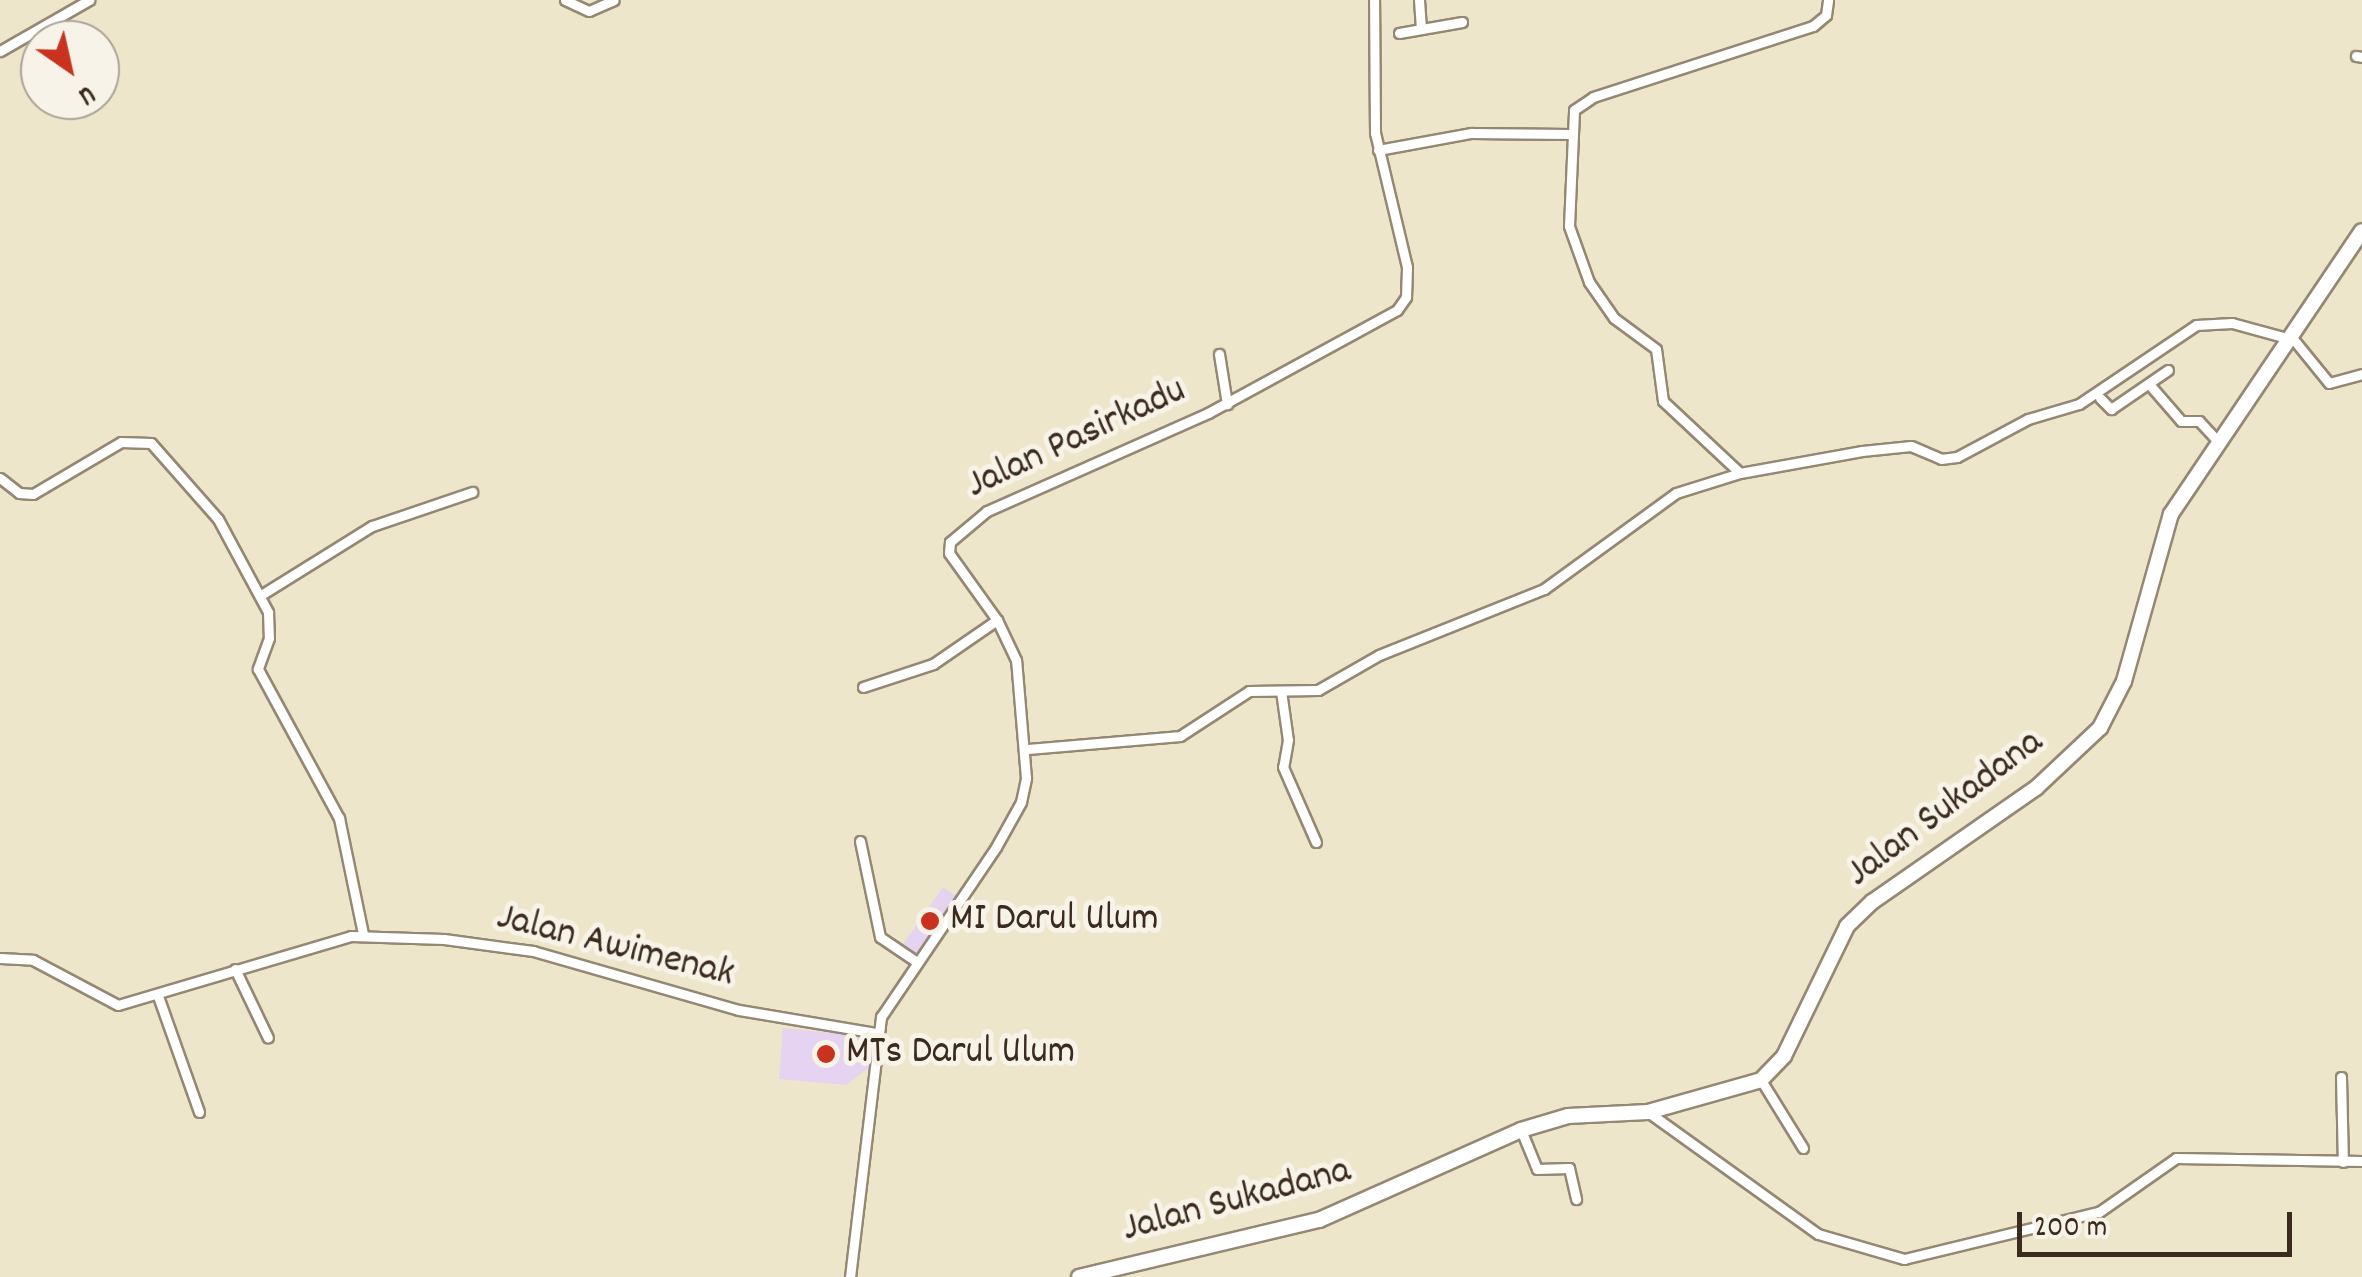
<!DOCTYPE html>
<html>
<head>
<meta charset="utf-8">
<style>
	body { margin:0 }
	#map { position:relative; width:2362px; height:1277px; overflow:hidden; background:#eee6cb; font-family:Dekko,sans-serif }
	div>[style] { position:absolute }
	.built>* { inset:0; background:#e5d3f1; transform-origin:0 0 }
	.roads { filter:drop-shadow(2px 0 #948874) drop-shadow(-2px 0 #948874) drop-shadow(0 2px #948874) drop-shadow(0 -2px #948874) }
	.minor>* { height:9px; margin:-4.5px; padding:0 4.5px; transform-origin:4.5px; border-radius:4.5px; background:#fff }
	.secondary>* { height:14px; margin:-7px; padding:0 7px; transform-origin:7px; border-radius:7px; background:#fff }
	.dots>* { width:28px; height:28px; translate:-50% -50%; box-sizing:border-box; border:5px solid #f7f3e8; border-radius:50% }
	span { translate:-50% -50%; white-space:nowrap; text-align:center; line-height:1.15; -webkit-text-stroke:10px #f7f3e8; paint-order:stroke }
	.street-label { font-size:40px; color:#3b2a1e }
	.poi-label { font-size:40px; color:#3b2a1e }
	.left { translate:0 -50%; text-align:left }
	.north { position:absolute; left:20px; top:20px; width:100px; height:100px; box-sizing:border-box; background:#f7f3e8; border:2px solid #aca397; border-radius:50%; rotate:146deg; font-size:28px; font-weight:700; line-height:40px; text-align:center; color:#3b2a1e }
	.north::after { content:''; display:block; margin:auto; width:35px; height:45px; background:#c8321e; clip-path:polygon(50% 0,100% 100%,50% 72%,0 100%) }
	.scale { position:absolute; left:2017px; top:1212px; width:275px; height:45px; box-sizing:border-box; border:5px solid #3b2a1e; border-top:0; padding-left:12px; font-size:30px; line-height:35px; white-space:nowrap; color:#3b2a1e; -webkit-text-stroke:8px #f7f3e8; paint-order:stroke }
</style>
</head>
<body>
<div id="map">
	<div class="built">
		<div style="left:943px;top:887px;width:19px;height:71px;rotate:35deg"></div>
		<div style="clip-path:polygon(783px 1028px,871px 1037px,871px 1066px,846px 1085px,779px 1079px)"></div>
	</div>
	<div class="roads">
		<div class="minor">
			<div style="left:565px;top:0;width:26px;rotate:25deg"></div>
			<div style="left:589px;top:11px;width:27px;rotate:-24deg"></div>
			<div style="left:1419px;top:0;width:29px;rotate:86deg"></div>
			<div style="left:1399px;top:33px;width:64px;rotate:-9.9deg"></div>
			<div style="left:0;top:51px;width:103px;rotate:-29.8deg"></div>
			<div style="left:2356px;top:56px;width:6px;rotate:9deg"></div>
			<div style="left:1378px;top:150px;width:95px;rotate:-10.4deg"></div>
			<div style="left:1471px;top:133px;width:99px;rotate:0.6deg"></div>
			<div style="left:1219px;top:354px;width:51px;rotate:80.9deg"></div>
			<div style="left:2149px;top:384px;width:49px;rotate:49.1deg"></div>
			<div style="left:2181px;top:421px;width:18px"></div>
			<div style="left:2199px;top:421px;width:25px;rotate:47deg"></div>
			<div style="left:2100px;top:398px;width:16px;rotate:45deg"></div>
			<div style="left:2111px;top:409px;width:69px;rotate:-34.4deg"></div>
			<div style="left:1740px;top:473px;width:105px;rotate:-136.9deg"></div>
			<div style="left:1663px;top:401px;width:52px;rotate:-97.7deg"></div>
			<div style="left:1656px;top:349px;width:52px;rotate:-143.6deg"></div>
			<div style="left:1614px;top:318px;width:44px;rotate:-124.8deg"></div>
			<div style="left:1589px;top:282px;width:59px;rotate:-109.7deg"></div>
			<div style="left:1569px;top:226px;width:116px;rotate:-87.5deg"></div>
			<div style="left:1574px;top:110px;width:23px;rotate:-34deg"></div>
			<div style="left:1593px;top:97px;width:231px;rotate:-17.9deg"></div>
			<div style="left:1813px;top:26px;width:17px;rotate:-40deg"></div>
			<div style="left:1826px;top:15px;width:15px;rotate:-82deg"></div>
			<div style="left:0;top:478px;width:24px;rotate:38deg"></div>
			<div style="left:19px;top:493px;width:14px;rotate:4deg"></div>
			<div style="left:33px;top:494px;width:102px;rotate:-30.6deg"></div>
			<div style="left:121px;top:442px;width:30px;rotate:2deg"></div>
			<div style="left:151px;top:443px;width:101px;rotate:48.6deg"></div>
			<div style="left:218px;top:519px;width:106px;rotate:61.7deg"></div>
			<div style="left:268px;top:612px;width:26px;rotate:88deg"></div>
			<div style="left:269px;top:638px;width:33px;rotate:110deg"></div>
			<div style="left:258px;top:669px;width:170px;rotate:61.5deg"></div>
			<div style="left:339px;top:818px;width:118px;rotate:78.3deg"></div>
			<div style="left:261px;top:595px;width:131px;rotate:-31.9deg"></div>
			<div style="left:372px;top:526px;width:106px;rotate:-18.8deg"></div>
			<div style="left:863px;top:687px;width:74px;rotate:-18.2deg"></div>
			<div style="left:933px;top:664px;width:78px;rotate:-34.5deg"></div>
			<div style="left:1281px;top:691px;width:49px;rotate:81.9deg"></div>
			<div style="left:1288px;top:740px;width:27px;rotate:100deg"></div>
			<div style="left:1283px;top:767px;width:82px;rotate:66.3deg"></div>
			<div style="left:1028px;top:749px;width:153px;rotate:-4.9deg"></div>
			<div style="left:1180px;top:736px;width:82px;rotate:-33.1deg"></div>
			<div style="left:1249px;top:691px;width:69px;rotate:-0.8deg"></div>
			<div style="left:1318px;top:690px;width:70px;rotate:-29.8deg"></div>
			<div style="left:1379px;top:655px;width:178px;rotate:-21.8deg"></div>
			<div style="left:1544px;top:589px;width:163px;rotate:-36deg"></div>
			<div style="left:1676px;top:493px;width:67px;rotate:-17.4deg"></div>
			<div style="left:1740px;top:473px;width:124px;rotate:-10.2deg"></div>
			<div style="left:1862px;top:451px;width:49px;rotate:-5.8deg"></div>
			<div style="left:1911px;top:446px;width:33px;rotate:23deg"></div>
			<div style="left:1941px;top:459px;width:16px;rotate:-7deg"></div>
			<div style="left:1957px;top:457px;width:81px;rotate:-28.2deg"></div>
			<div style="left:2028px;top:419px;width:53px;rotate:-16.4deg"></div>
			<div style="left:2079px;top:404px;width:141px;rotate:-34deg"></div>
			<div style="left:2196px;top:325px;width:36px;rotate:-3deg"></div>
			<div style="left:2232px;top:323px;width:64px;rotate:15.3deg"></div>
			<div style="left:2294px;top:340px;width:55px;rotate:50.9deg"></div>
			<div style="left:2329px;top:383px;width:34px;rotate:-15deg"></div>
			<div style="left:860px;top:841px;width:98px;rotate:78.2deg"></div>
			<div style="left:880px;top:937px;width:45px;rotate:34deg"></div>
			<div style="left:0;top:958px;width:33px;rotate:3deg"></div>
			<div style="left:33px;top:960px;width:96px;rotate:27.9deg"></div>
			<div style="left:118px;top:1005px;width:243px;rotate:-16.5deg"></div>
			<div style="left:351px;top:936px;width:93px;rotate:1.8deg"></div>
			<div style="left:444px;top:939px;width:90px;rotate:7.7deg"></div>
			<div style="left:533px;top:951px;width:214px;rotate:16deg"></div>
			<div style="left:739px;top:1010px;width:140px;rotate:9.5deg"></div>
			<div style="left:235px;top:969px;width:76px;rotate:64.4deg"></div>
			<div style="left:158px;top:996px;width:123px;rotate:70.5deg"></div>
			<div style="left:2341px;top:1077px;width:85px;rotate:88.7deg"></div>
			<div style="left:1761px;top:1080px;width:80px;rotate:58.3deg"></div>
			<div style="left:1648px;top:1112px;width:209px;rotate:35.7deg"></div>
			<div style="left:1818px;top:1234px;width:90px;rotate:16.2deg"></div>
			<div style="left:1904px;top:1259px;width:201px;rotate:-13.6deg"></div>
			<div style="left:2099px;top:1212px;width:94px;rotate:-35deg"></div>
			<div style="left:2176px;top:1158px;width:186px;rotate:0.9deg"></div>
			<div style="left:1521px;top:1130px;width:42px;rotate:67.7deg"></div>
			<div style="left:1537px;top:1169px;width:32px;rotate:-2deg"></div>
			<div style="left:1569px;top:1168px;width:32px;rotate:77deg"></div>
			<div style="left:850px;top:1277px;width:262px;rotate:-83.2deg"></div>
			<div style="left:881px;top:1017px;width:205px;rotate:-55.9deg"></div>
			<div style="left:996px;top:847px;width:51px;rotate:-60.9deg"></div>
			<div style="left:1021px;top:802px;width:25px;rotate:-78deg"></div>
			<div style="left:1026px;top:778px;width:118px;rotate:-94.8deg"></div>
			<div style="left:1016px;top:660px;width:44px;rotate:-115.4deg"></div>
			<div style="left:997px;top:620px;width:82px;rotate:-125.6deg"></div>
			<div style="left:949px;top:553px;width:11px;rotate:-85deg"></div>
			<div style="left:950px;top:542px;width:48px;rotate:-40deg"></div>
			<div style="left:987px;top:511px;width:242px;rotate:-23.9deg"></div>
			<div style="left:1208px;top:413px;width:215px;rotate:-28.6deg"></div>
			<div style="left:1397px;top:310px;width:16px;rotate:-55deg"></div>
			<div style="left:1406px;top:297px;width:30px;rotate:-88deg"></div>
			<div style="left:1407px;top:267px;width:138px;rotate:-103.4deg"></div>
			<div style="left:1375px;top:133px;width:133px;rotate:-90.4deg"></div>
		</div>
		<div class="secondary">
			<div style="left:1079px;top:1277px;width:247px;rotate:-13.4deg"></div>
			<div style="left:1319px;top:1220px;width:221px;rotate:-24deg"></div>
			<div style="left:1521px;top:1130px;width:49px;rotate:-16.6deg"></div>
			<div style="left:1568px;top:1116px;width:80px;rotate:-2.9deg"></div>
			<div style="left:1648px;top:1112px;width:117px;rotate:-15.8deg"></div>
			<div style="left:1761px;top:1080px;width:33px;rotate:-46deg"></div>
			<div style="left:1784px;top:1056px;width:144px;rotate:-64.1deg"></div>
			<div style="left:1847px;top:926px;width:35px;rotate:-44deg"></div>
			<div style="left:1872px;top:902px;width:200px;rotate:-34.8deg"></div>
			<div style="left:2036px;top:788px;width:88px;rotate:-43.2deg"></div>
			<div style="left:2100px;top:728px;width:53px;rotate:-62.9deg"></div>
			<div style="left:2124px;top:681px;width:173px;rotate:-74.3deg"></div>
			<div style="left:2171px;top:514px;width:341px;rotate:-56deg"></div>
		</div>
	</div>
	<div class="dots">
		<div style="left:930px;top:921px;background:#c8321e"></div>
		<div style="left:826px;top:1054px;background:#c8321e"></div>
	</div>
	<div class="street-label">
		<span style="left:1077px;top:440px;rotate:-25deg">Jalan Pasirkadu</span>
		<span style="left:1946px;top:810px;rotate:-37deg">Jalan Sukadana</span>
		<span style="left:615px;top:948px;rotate:14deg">Jalan Awimenak</span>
		<span style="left:1237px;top:1202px;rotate:-15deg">Jalan Sukadana</span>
	</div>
	<div class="poi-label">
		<span class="left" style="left:950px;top:921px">MI Darul Ulum</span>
		<span class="left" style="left:846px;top:1054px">MTs Darul Ulum</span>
	</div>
	<div class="north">U</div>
	<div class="scale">200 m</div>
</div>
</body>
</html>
